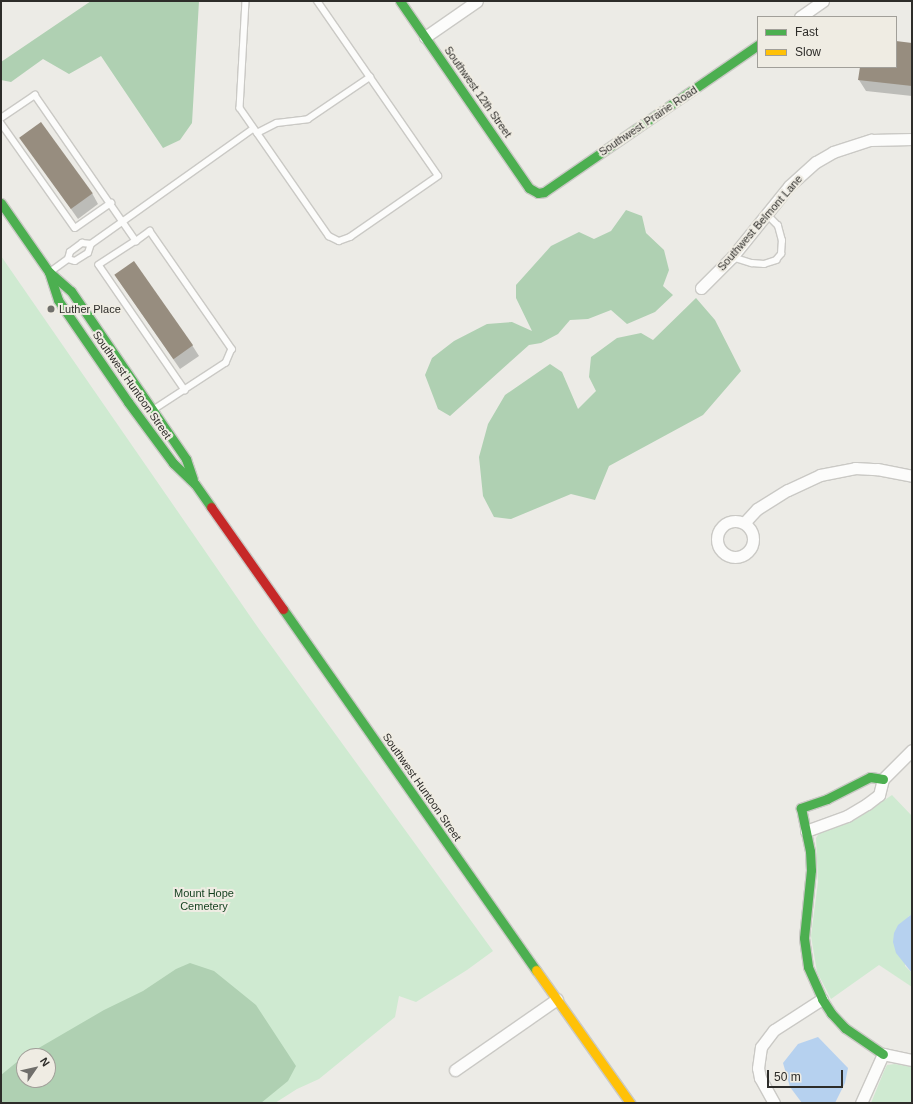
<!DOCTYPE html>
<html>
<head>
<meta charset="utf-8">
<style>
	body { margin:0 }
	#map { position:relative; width:913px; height:1104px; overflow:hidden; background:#ecebe6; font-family:Helvetica,sans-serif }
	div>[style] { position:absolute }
	.green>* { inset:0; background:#cfead1 }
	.forest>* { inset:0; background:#afd0b2 }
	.water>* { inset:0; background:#b6d1ef }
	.shadow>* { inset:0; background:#0003 }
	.building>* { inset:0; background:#978d7f; transform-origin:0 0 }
	.roads { filter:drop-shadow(1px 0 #cac9c5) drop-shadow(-1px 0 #cac9c5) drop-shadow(0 1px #cac9c5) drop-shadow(0 -1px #cac9c5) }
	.lane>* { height:5.5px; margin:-2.75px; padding:0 2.75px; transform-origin:2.75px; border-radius:2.75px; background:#fcfcfb }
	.street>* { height:11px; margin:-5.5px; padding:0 5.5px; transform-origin:5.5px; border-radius:5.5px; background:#fcfcfb }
	.street>.ring { margin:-5.5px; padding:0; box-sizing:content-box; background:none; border:11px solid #fcfcfb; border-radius:50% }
	.fast>* { height:9px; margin:-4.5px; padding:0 4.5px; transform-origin:4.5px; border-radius:4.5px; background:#4caf50 }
	.slow>* { height:9px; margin:-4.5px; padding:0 4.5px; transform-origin:4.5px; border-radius:4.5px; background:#ffc107 }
	.jam>* { height:9px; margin:-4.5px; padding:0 4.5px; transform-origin:4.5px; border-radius:4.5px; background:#c62828 }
	.dots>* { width:11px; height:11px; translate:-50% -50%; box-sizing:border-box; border:2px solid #efece3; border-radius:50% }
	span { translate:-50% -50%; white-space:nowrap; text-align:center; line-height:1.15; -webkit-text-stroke:4px #efece3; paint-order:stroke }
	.street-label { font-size:11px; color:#2d2c29 }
	.poi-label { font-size:11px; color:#2d2c29 }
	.left { translate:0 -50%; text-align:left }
	.park-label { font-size:11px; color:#123f1e }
	.frame { position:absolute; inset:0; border:2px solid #2d2c29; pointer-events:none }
	.legend { position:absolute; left:757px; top:16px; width:140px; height:52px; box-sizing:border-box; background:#efece3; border:1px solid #a19f99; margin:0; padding:5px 7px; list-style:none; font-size:12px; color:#2d2c29 }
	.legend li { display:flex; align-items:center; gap:8px; height:20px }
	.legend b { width:20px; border:1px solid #a19f99 }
	.north { position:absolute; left:16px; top:1048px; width:40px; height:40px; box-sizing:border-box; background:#efece3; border:1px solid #a19f99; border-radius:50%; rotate:56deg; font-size:11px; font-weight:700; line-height:16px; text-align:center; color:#2d2c29 }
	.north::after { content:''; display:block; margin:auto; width:14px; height:18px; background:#706f6b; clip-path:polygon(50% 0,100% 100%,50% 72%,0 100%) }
	.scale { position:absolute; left:767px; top:1070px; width:76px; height:18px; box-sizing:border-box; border:2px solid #2d2c29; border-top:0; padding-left:5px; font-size:12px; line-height:14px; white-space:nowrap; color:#2d2c29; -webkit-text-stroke:3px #efece3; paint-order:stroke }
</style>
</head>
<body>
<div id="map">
	<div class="green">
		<div style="clip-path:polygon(evenodd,1px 256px,259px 629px,493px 951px,467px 970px,416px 1002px,399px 996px,395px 1017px,319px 1079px,297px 1089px,275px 1103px,1px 1103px,1px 256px,24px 1056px,48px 1056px,48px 1080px,24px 1080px,24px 1056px)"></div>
		<div style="clip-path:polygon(892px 795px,912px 816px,912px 914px,908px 917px,905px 966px,912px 973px,912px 987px,879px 965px,831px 999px,817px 972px,811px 936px,818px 882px,816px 838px,820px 832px,837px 827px,856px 819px)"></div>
		<div style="clip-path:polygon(895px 1064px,912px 1067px,912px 1103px,871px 1103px,884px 1071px,887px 1065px)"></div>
	</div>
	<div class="forest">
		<div style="clip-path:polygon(91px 1px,199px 1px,192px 123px,180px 140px,163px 148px,101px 56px,69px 74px,43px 59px,11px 82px,1px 80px,1px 62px)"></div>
		<div style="clip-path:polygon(626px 210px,642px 216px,646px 233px,664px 250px,669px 270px,663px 286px,673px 295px,655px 312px,627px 324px,611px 310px,588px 319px,570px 320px,558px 334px,541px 343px,529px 345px,450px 416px,438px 409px,425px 375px,432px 358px,454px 341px,487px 324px,512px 322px,532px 331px,516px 298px,516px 285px,551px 246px,579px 232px,594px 239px,611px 231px)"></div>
		<div style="clip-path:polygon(696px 298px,715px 320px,741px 371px,703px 415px,609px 466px,595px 500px,571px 494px,511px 519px,494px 517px,483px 496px,479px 457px,488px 424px,505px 395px,550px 364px,562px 372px,578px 409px,596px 391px,589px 377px,591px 357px,617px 338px,641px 333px,653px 340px)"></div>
		<div style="clip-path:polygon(190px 963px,214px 971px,256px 1005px,296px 1066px,288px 1081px,261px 1103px,1px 1103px,1px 1075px,23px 1057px,24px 1057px,24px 1080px,48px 1080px,48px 1056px,25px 1056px,104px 1010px,143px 991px,176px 969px)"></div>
	</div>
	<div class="water">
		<div style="clip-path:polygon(912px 914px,912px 973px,896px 953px,893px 942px,894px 933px,898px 925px)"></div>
		<div style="clip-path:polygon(818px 1037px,848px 1068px,845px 1083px,835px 1103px,802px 1103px,790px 1087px,783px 1063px,798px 1044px)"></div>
	</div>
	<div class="shadow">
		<div style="clip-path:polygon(896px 42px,912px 44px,912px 96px,866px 91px,859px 80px,861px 67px,896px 67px)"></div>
		<div style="clip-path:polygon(21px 138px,92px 193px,98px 204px,78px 219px)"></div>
		<div style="clip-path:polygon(115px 275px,192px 345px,199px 356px,180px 369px)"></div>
	</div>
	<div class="building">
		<div style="clip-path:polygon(896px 41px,912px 43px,912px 86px,858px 80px,860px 67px,896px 67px)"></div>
		<div style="left:41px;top:122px;width:88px;height:27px;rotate:54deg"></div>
		<div style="left:134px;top:261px;width:103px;height:24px;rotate:55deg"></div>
	</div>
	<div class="roads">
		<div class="lane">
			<div style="left:246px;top:1px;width:107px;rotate:93.2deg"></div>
			<div style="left:240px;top:108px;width:156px;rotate:55.2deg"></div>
			<div style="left:329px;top:236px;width:11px;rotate:27deg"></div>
			<div style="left:339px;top:241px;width:12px;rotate:-20deg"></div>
			<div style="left:350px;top:237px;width:107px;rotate:-34.7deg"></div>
			<div style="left:438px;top:176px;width:213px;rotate:-124.7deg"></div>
			<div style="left:1px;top:118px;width:41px;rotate:-34.1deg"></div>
			<div style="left:35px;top:95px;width:178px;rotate:55.3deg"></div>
			<div style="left:136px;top:241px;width:17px;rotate:-36deg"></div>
			<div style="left:150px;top:231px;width:144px;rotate:55.2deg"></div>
			<div style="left:232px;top:349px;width:15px;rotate:113deg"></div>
			<div style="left:226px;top:363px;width:86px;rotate:146.9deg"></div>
			<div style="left:1px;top:123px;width:128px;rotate:54.8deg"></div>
			<div style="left:75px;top:228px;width:44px;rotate:-34.8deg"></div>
			<div style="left:257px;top:133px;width:22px;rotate:-27deg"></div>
			<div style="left:277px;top:123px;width:31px;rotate:-7deg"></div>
			<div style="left:308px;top:119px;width:75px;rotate:-34.1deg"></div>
			<div style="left:136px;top:241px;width:44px;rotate:147deg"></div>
			<div style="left:99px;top:265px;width:152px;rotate:55.5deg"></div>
			<div style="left:732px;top:257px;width:21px;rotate:17deg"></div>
			<div style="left:752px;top:263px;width:12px;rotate:5deg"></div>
			<div style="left:764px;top:264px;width:13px;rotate:-18deg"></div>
			<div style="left:776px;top:260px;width:8px;rotate:-50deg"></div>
			<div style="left:781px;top:254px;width:13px;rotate:-86deg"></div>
			<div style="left:782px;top:241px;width:16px;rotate:-105deg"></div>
			<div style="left:778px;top:226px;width:17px;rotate:-135deg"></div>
			<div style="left:68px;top:259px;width:7px;rotate:16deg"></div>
			<div style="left:75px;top:261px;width:15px;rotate:-32deg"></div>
			<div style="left:88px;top:253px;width:9px;rotate:-72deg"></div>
			<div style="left:91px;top:244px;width:199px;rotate:-35.4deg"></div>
			<div style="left:50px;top:272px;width:22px;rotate:-36deg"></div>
			<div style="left:68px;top:259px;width:7px;rotate:-74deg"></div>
			<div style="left:70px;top:252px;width:15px;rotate:-37deg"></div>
			<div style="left:82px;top:243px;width:9px;rotate:6deg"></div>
		</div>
		<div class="street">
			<div style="left:800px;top:17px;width:28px;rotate:-35deg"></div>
			<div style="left:425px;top:37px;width:63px;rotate:-34.7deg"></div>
			<div style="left:701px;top:288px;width:44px;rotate:-45deg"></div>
			<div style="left:732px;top:257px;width:91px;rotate:-51.2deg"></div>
			<div style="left:789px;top:186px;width:36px;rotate:-42deg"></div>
			<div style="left:816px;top:162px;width:20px;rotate:-30deg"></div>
			<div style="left:833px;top:152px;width:40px;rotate:-18deg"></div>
			<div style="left:871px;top:140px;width:41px;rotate:-1.4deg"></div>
			<div class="ring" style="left:717px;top:521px;width:25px;height:25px"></div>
			<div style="left:744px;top:523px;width:19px;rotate:-47deg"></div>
			<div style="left:757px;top:509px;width:36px;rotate:-32deg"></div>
			<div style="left:788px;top:490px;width:35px;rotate:-25deg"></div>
			<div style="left:820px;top:475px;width:36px;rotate:-11deg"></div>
			<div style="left:855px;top:468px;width:22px;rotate:3deg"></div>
			<div style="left:877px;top:469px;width:36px;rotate:11deg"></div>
			<div style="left:806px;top:831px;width:44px;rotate:-20.1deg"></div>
			<div style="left:847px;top:816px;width:23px;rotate:-31deg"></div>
			<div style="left:867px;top:804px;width:15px;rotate:-37deg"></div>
			<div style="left:879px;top:795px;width:16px;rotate:-76deg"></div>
			<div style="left:883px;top:779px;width:41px;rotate:-45deg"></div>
			<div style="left:455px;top:1070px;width:124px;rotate:-34.8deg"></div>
			<div style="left:774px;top:1103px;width:29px;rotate:-119deg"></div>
			<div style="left:760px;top:1078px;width:10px;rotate:-101deg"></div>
			<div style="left:758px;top:1068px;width:21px;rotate:-82deg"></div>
			<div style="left:761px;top:1047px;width:21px;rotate:-53deg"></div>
			<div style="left:774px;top:1030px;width:57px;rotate:-32.9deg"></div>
			<div style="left:861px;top:1103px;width:54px;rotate:-65.8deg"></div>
			<div style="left:883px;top:1054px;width:30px;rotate:12deg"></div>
		</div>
		<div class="fast">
			<div style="left:400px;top:1px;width:227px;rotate:55.4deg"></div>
			<div style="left:529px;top:188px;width:10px;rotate:29deg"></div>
			<div style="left:538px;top:193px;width:6px;rotate:-9deg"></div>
			<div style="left:544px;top:192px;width:260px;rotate:-34.5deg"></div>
			<div style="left:1px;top:203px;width:84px;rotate:55.2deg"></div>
			<div style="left:49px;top:272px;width:29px;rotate:41deg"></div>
			<div style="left:71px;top:291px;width:204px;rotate:55.6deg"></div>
			<div style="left:186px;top:459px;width:21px;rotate:71deg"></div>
			<div style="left:49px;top:272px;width:29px;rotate:72deg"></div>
			<div style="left:58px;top:300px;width:124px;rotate:55.5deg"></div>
			<div style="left:128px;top:402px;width:76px;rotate:53.6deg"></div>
			<div style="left:173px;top:463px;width:30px;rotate:44deg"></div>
			<div style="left:195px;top:484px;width:28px;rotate:55deg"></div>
			<div style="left:283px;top:609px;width:441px;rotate:55deg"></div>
			<div style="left:883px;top:779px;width:13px;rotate:-171deg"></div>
			<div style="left:870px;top:777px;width:48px;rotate:152.9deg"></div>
			<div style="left:827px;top:799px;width:28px;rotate:161deg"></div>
			<div style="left:801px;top:808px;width:44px;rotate:78.2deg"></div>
			<div style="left:810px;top:851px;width:19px;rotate:87deg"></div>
			<div style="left:811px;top:870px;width:68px;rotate:95.9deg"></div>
			<div style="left:804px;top:938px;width:29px;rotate:82deg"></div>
			<div style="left:808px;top:967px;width:35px;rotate:66deg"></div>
			<div style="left:822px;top:999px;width:17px;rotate:57deg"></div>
			<div style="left:831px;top:1013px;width:21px;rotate:47deg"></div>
			<div style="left:845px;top:1028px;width:46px;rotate:34.4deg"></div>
		</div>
		<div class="slow">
			<div style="left:536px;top:970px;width:163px;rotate:54.7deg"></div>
		</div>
		<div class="jam">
			<div style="left:211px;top:507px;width:125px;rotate:54.8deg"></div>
		</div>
	</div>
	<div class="dots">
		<div style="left:51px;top:309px;background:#706f6b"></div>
	</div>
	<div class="street-label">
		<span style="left:478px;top:92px;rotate:55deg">Southwest 12th Street</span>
		<span style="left:648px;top:121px;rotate:-34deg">Southwest Prairie Road</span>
		<span style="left:760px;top:223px;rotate:-49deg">Southwest Belmont Lane</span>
		<span style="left:132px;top:385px;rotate:55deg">Southwest Huntoon Street</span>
		<span style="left:422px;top:787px;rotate:55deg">Southwest Huntoon Street</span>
	</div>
	<div class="poi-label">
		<span class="left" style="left:59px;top:309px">Luther Place</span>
	</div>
	<div class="park-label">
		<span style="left:204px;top:900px">Mount Hope<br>Cemetery</span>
	</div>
	<div class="frame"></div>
	<ul class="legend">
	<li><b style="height:5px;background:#4caf50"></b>Fast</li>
	<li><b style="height:5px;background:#ffc107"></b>Slow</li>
	</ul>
	<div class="north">N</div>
	<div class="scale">50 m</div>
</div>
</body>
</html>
